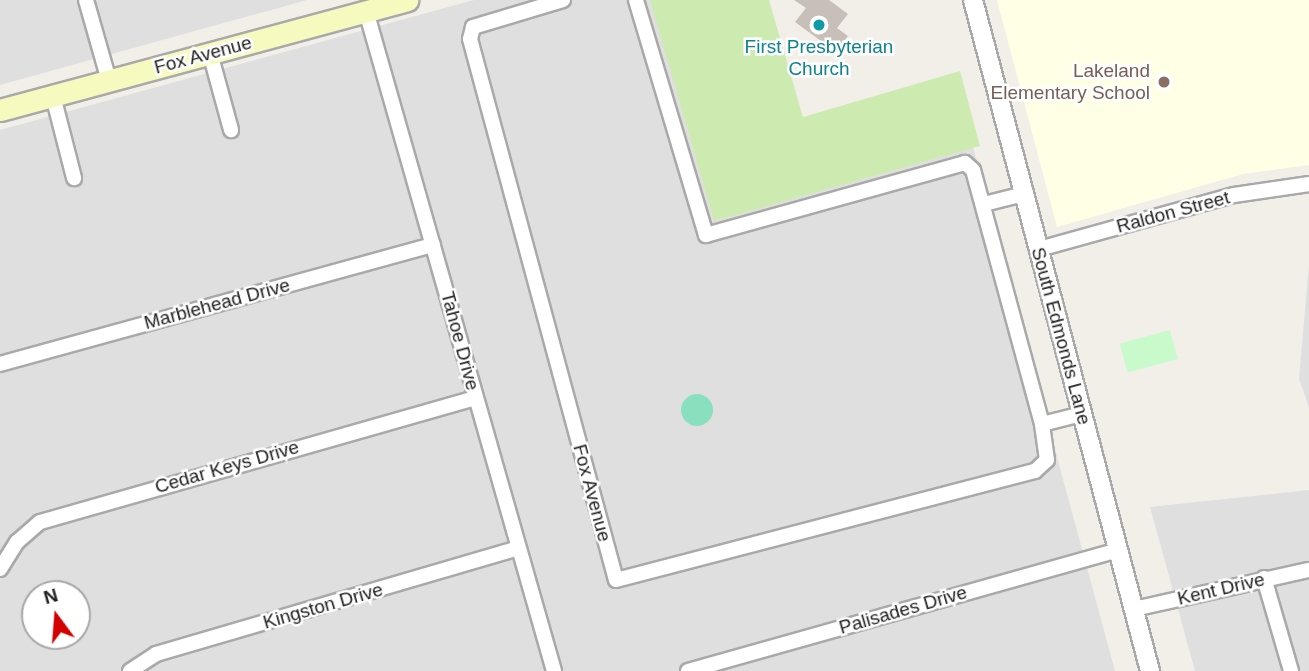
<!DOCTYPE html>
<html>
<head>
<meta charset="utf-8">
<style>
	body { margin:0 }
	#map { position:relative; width:1309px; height:671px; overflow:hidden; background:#f2efe9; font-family:Helvetica,sans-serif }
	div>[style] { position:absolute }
	.residential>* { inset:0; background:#e0dfdf }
	.education>* { inset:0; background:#ffffe5 }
	.grass>* { inset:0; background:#cdebb0 }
	.park>* { inset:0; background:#c8facc; transform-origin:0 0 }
	.pitch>* { inset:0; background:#88e0be }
	.round { border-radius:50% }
	.building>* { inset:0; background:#c7bfb8 }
	.roads { filter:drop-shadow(2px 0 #a9a9a9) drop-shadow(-2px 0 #a9a9a9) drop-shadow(0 2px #a9a9a9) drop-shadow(0 -2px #a9a9a9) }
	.minor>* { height:14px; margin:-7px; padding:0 7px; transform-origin:7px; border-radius:7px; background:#fff }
	.tertiary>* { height:18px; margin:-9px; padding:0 9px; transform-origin:9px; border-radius:9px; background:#fff }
	.secondary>* { height:21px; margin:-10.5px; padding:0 10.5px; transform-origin:10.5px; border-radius:10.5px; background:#f7fabf }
	.dots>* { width:19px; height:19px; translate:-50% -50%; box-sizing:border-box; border:4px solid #fff; border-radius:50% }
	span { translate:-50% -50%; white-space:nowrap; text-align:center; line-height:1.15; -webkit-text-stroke:5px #fff; paint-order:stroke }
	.culture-label { font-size:19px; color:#0d838f }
	.street-label { font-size:19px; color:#222 }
	.education-label { font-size:19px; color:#785e54 }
	.right { translate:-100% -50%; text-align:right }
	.north { position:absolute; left:21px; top:580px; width:70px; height:70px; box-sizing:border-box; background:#fff; border:2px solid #a7a7a7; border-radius:50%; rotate:344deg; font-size:19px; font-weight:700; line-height:28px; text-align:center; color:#222 }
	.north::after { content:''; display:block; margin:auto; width:24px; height:32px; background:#d40000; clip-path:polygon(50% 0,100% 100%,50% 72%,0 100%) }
</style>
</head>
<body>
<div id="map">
	<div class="residential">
		<div style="clip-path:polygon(0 0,307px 0,0 85px)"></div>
		<div style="clip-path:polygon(evenodd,474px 0,655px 0,717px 216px,972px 143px,1115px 671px,0 671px,0 130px,474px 0,35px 594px,77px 594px,77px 636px,35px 636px,35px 594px)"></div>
		<div style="clip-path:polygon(1309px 265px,1309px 407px,1299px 379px)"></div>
		<div style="clip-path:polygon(1309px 490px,1309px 671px,1195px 671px,1150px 507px)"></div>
	</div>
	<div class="education">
		<div style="clip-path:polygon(997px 0,1309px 0,1309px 165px,1243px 174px,1057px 227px)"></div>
	</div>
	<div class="grass">
		<div style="clip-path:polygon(650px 0,769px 0,803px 117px,960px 71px,980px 146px,714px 221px)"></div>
	</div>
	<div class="park">
		<div style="left:1170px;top:330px;width:30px;height:52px;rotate:75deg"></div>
	</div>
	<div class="pitch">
		<div class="round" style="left:681px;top:394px;width:32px;height:32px"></div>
	</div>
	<div class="building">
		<div style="clip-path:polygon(794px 0,829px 0,848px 14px,837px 28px,848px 36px,836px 52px,795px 22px,806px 8px)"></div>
	</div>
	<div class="roads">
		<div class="minor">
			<div style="left:86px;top:0;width:84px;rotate:74.1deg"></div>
			<div style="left:563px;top:0;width:94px;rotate:163.3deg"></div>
			<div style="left:473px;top:27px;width:12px;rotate:104deg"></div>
			<div style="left:470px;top:39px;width:560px;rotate:74.9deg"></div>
			<div style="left:616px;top:580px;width:433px;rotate:-14.6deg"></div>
			<div style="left:1035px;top:471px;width:16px;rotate:-43deg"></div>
			<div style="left:1047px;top:460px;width:36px;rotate:-98deg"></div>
			<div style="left:1042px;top:424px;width:263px;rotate:-105.2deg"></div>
			<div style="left:973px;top:170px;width:11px;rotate:-139deg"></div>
			<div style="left:965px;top:163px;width:269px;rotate:164.5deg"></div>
			<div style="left:706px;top:235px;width:245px;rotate:-106.6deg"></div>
			<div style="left:366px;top:11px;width:686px;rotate:74.1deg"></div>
			<div style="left:210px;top:53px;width:80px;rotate:74.7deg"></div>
			<div style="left:53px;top:96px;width:85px;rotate:75.6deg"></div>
			<div style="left:984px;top:204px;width:41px;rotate:-14deg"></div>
			<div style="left:1039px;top:249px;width:202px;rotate:-15.5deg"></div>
			<div style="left:1234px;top:195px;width:76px;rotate:-8.3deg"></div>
			<div style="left:0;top:364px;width:449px;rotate:-15.4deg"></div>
			<div style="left:1042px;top:424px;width:41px;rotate:-14deg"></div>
			<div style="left:0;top:569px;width:32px;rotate:-58deg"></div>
			<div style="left:17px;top:542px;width:30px;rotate:-41deg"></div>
			<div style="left:40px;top:522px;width:452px;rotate:-15.9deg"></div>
			<div style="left:1264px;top:578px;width:97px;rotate:73.8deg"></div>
			<div style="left:1134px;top:609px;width:179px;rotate:-12.6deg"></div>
			<div style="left:130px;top:671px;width:31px;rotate:-33deg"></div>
			<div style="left:156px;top:654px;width:377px;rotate:-16.3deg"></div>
			<div style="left:688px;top:671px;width:447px;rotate:-15.7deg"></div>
		</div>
		<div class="tertiary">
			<div style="left:973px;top:0;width:694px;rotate:75.22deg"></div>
		</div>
		<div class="secondary">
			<div style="left:0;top:110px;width:422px;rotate:-15.1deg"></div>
		</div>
	</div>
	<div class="dots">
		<div style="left:819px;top:25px;background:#0f9aa8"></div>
		<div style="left:1164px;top:82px;background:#8d6e63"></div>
	</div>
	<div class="culture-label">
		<span style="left:819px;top:58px">First Presbyterian<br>Church</span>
	</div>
	<div class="street-label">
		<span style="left:203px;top:55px;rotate:-15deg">Fox Avenue</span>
		<span style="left:1173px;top:212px;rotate:-15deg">Raldon Street</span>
		<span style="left:217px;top:304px;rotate:-15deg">Marblehead Drive</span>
		<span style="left:1061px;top:336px;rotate:75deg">South Edmonds Lane</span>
		<span style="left:460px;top:341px;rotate:75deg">Tahoe Drive</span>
		<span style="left:227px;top:467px;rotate:-16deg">Cedar Keys Drive</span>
		<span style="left:592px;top:493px;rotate:75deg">Fox Avenue</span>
		<span style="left:1221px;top:589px;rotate:-13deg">Kent Drive</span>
		<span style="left:323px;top:606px;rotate:-16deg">Kingston Drive</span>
		<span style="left:903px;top:610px;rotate:-16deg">Palisades Drive</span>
	</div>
	<div class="education-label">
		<span class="right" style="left:1150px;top:82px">Lakeland<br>Elementary School</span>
	</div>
	<div class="north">N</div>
</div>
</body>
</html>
